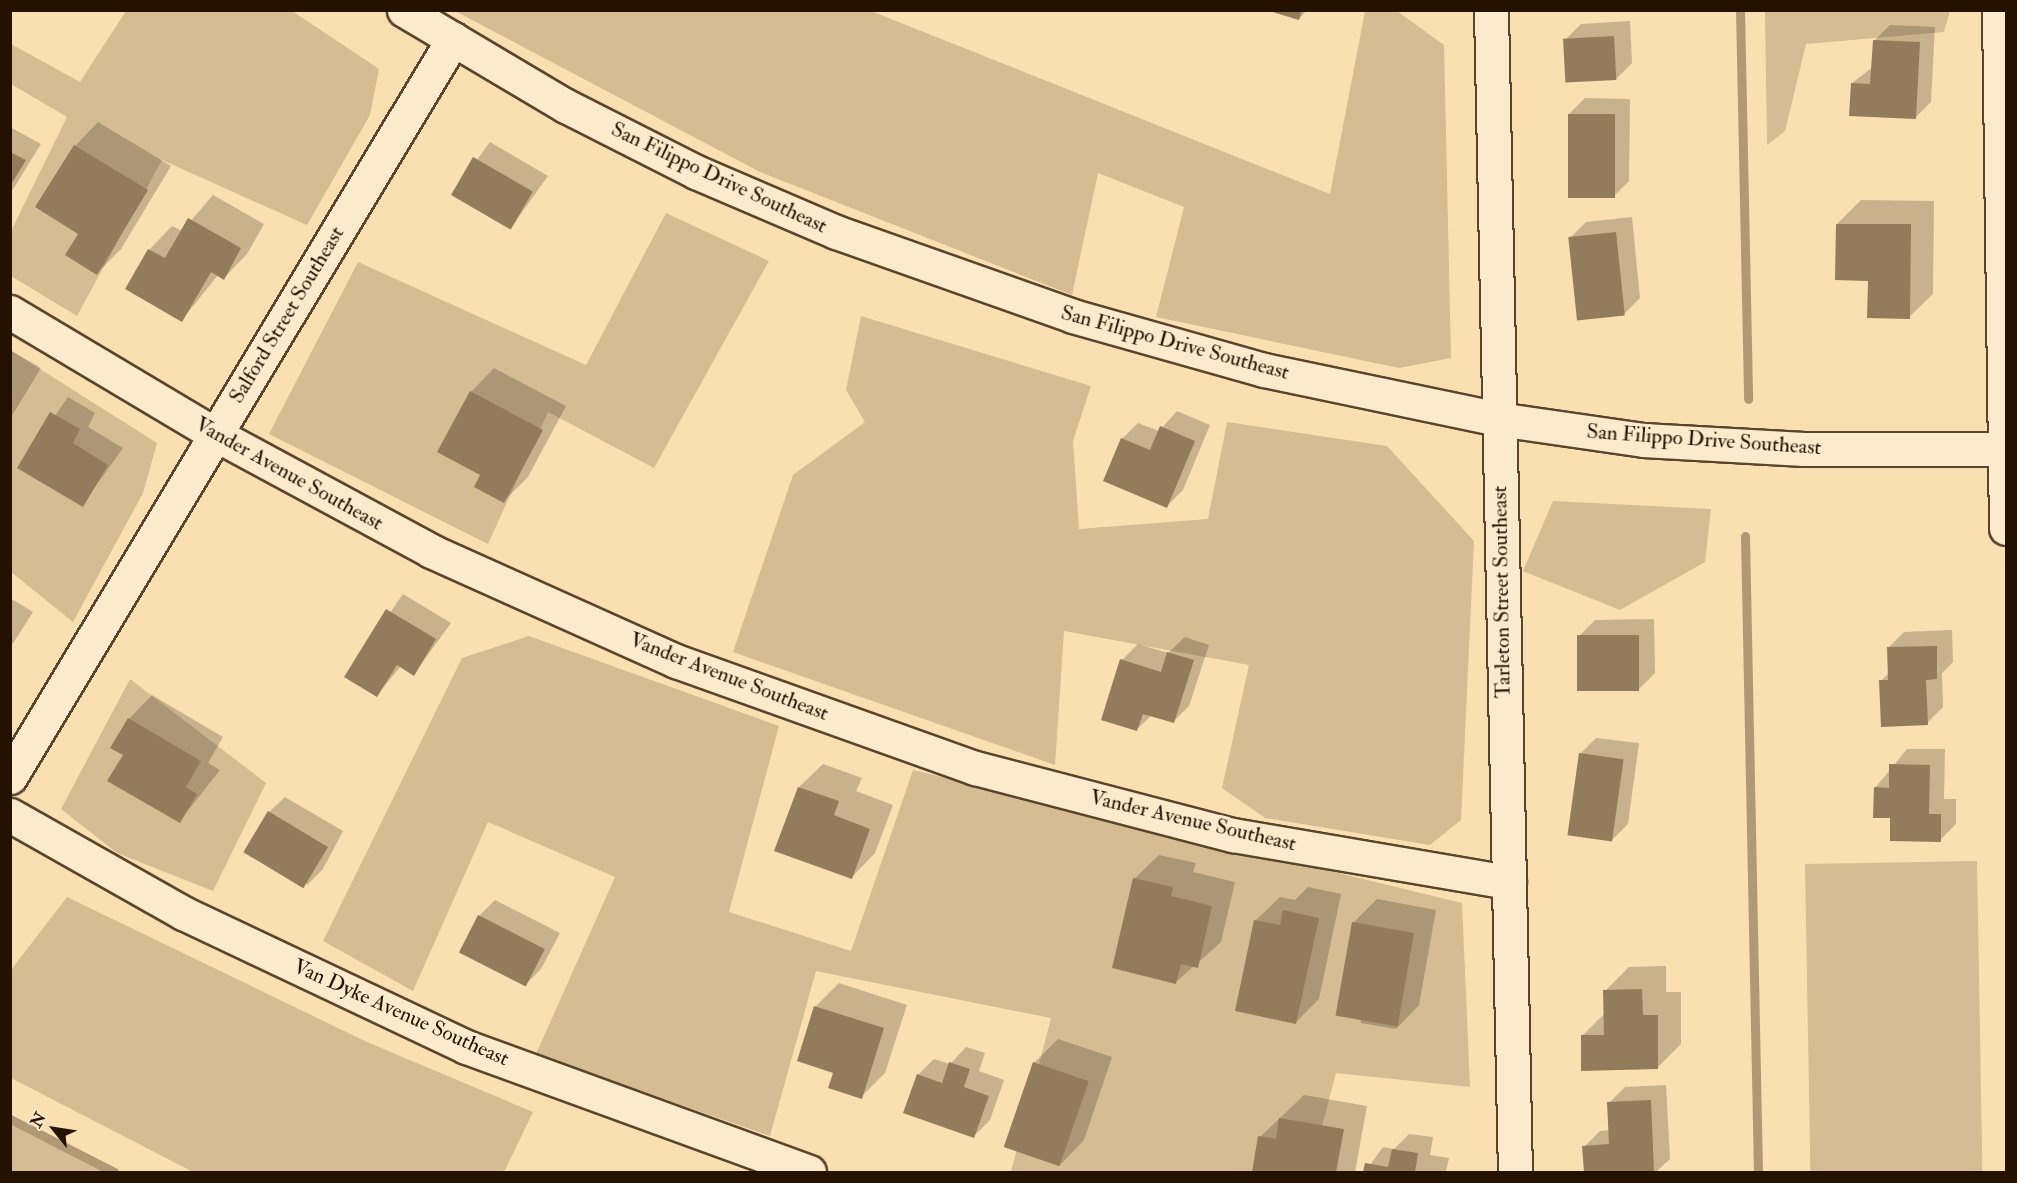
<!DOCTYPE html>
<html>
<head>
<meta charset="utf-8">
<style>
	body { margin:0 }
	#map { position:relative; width:2017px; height:1183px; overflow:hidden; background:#fadfb1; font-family:"IM FELL Double Pica",serif }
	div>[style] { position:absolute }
	.green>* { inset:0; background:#d6bc93; transform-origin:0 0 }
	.shadow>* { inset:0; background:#0003 }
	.stream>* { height:9px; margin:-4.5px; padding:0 4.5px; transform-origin:4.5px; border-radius:4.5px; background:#b19975 }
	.building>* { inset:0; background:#937c5c; transform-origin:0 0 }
	.roads { filter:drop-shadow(2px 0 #5a442c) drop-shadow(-2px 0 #5a442c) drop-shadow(0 2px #5a442c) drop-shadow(0 -2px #5a442c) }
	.minor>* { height:33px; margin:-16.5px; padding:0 16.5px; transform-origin:16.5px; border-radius:16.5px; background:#fceacc }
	span { translate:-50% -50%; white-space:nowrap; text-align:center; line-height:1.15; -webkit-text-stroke:6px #fceacc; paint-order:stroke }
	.street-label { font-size:21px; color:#241100 }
	.frame { position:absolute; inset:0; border:12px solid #241100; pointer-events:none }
	.north { position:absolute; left:24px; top:1099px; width:60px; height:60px; -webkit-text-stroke:4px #fceacc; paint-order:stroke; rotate:300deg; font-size:16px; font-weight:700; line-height:24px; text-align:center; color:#241100 }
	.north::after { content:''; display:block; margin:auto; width:21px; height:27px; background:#241100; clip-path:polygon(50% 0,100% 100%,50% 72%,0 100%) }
</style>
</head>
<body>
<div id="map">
	<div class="green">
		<div style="clip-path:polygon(126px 11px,292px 11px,379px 69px,370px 115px,307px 225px,162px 160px,77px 316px,11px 276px,10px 233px,67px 117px,11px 84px,11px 44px,80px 82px)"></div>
		<div style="clip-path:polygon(455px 11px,871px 11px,1330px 194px,1365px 11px,1397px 11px,1444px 45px,1451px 358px,1399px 368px,1156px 317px,1184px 207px,1098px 173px,1072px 295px,760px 172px)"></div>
		<div style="clip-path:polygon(1765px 11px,1765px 10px,1950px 11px,1944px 32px,1806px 44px,1785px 131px,1767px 145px)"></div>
		<div style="clip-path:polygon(666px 213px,769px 261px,654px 468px,548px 412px,488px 544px,269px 434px,358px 262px,586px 365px)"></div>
		<div style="clip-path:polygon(861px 316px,1091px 386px,1073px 441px,1079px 529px,1208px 519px,1227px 422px,1387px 446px,1474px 541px,1461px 820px,1430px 845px,1265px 818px,1222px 788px,1249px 665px,1064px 631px,1055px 765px,733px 652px,793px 475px,865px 422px,846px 390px)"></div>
		<div style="clip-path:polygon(10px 350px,157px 443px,143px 493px,73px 622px,11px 572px)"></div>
		<div style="clip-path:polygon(1553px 501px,1711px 509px,1705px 562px,1620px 610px,1523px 571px)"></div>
		<div style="clip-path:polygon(529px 636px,779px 726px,729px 912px,851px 951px,913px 770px,1462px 903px,1470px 1087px,1336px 1073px,1310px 1172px,1011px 1172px,1051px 1018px,816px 971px,770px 1136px,536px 1054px,615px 877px,488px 822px,413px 991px,323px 941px,462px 658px)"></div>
		<div style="clip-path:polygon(130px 679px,266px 783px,213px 891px,117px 853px,61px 809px)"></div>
		<div style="left:1977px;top:861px;width:311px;height:172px;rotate:89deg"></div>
		<div style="clip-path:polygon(67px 897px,367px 1042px,533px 1112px,504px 1172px,193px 1172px,11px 1078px,11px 970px)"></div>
		<div style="clip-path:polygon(11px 1125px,105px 1172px,11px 1172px)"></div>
	</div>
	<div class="shadow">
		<div style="clip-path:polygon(1269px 10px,1307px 10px,1299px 19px)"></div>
		<div style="clip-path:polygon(1630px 21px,1632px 63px,1616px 79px,1565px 40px,1581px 24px)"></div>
		<div style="clip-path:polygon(1890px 25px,1935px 27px,1931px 102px,1915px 118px,1852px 83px,1873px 67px,1874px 41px)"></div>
		<div style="clip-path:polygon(1585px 98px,1630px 99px,1629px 181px,1613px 197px,1569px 114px)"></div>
		<div style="clip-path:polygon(98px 122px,171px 166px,121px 249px,97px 273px,80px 233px,75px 146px)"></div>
		<div style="clip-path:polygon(10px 127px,41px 144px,10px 194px)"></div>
		<div style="clip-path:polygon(490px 142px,548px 176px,510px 229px,452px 194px)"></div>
		<div style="clip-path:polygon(213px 195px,264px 224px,247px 254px,224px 278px,218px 275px,182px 320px,149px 250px,172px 226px,182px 231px)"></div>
		<div style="clip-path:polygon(1861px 200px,1934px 201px,1933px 294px,1909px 317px,1869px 279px,1837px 224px)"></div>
		<div style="clip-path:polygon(1632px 217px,1640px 298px,1624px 314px,1570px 238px,1586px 222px)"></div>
		<div style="clip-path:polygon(10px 350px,41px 368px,10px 419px)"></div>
		<div style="clip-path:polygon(494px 368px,566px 406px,528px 477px,504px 501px,482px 475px,471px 392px)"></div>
		<div style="clip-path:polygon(68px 397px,95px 413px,88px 427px,123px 448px,82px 505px,19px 467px)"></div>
		<div style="clip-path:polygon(1177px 411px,1210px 425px,1183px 490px,1167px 506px,1105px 480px,1122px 439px,1138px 423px,1159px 431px)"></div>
		<div style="clip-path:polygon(403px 594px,451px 623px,414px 674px,401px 666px,377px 695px,346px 677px)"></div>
		<div style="clip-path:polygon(10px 598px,33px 612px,10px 648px)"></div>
		<div style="clip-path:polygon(1654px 619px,1655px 673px,1639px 689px,1579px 636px,1595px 620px)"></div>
		<div style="clip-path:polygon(1952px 630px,1953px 662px,1942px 673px,1943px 707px,1927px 723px,1881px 681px,1889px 673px,1888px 648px,1904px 632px)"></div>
		<div style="clip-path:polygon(1185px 637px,1209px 645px,1189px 706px,1173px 722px,1152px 715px,1137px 729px,1122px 660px,1138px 644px,1168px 653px)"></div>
		<div style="clip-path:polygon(152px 695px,223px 737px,208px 763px,220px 770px,179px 822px,125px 755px,129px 719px)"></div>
		<div style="clip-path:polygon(1596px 738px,1639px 743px,1628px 824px,1612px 840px,1580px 754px)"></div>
		<div style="clip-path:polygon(1907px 749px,1945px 749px,1944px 799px,1956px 799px,1956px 824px,1940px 840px,1875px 788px)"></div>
		<div style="clip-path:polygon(823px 764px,862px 778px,856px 791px,893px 805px,875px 853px,852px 877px,799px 787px)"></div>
		<div style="clip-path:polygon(285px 797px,343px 831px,323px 869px,307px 885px,269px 812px)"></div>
		<div style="clip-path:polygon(1159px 855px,1196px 863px,1193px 872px,1235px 882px,1221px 942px,1176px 982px,1113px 967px,1135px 878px)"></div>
		<div style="clip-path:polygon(1308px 887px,1341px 894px,1319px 999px,1295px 1023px,1256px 920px,1280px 897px,1295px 900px)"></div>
		<div style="clip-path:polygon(1377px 899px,1436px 910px,1419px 1005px,1396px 1029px,1361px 1023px,1353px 923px)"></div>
		<div style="clip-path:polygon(495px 900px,560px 933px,541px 969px,525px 985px,479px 916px)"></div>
		<div style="clip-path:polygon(1666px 966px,1666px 992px,1681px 992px,1681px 1044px,1658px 1067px,1582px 1036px,1605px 1013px,1605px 991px,1629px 967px)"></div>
		<div style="clip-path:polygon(839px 983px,907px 1005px,885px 1073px,861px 1097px,835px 1072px,815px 1007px)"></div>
		<div style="clip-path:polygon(1058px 1039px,1112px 1057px,1084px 1140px,1061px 1164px,1034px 1063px)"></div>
		<div style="clip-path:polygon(966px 1047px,985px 1053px,979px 1071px,1004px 1080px,990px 1120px,974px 1136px,918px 1075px,934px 1059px,950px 1064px)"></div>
		<div style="clip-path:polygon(1666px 1085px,1670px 1159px,1656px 1172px,1585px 1172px,1584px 1147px,1600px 1131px,1610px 1130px,1609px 1103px,1625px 1087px)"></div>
		<div style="clip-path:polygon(1304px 1095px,1367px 1106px,1355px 1172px,1253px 1172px,1260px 1137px)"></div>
		<div style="clip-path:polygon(1409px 1134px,1433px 1137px,1430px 1155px,1449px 1158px,1446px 1172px,1365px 1172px,1383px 1147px,1394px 1149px)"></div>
	</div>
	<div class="stream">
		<div style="left:1740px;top:10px;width:389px;rotate:88.8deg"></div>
		<div style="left:1745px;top:536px;width:636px;rotate:88.83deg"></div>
		<div style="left:10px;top:1119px;width:117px;rotate:27deg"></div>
	</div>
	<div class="building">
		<div style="clip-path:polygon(1266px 10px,1302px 10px,1299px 20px)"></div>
		<div style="left:1614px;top:36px;width:44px;height:51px;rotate:87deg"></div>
		<div style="clip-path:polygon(1873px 40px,1920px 42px,1916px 119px,1849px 116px,1851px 83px,1870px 84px)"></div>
		<div style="left:1568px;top:114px;width:47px;height:84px"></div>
		<div style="clip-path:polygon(74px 145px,148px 190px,97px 275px,65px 255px,78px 234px,35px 207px)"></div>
		<div style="clip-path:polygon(10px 152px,26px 160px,10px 186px)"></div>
		<div style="left:473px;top:157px;width:69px;height:44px;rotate:30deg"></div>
		<div style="clip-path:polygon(188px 218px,241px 248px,224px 280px,211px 272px,182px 322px,125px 289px,148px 249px,165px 258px)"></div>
		<div style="clip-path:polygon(1836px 224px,1911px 224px,1910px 319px,1867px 318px,1868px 281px,1835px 280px)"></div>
		<div style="left:1616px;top:232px;width:84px;height:48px;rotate:84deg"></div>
		<div style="clip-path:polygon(470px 391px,543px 430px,504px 503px,474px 487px,480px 475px,437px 452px)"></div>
		<div style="clip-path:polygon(50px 412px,80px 429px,73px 443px,108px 465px,83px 507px,17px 468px)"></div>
		<div style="clip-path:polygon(1160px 426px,1195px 441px,1167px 508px,1103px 481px,1121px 438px,1150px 450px)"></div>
		<div style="clip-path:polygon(386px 609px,436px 639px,414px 676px,397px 665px,377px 697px,344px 677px)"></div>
		<div style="left:1577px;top:635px;width:62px;height:56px"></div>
		<div style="clip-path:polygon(1937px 646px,1937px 679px,1926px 680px,1928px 725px,1881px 727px,1879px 680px,1888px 680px,1887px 647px)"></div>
		<div style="clip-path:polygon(1167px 652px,1194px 660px,1174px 723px,1143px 714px,1137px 731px,1101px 720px,1120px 659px,1161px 672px)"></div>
		<div style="clip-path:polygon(128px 718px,201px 761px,186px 787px,197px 794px,180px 823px,107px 781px,123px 755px,110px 748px)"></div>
		<div style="left:1579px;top:753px;width:45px;height:83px;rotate:8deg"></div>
		<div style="clip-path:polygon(1889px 764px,1930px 765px,1929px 814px,1941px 814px,1941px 842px,1890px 841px,1890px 818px,1873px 818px,1874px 787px,1889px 788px)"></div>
		<div style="clip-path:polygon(798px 787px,839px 801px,834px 815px,870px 829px,852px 879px,774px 851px)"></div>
		<div style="left:268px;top:811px;width:70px;height:48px;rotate:31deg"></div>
		<div style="clip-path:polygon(1133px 878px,1173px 887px,1171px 896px,1212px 906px,1198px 968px,1181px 964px,1176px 984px,1112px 968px)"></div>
		<div style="clip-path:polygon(1283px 910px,1319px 918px,1296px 1024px,1235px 1011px,1254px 920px,1280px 925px)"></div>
		<div style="left:478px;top:915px;width:75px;height:42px;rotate:27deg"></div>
		<div style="left:1352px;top:922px;width:63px;height:95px;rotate:10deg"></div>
		<div style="clip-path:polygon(1642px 989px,1643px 1015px,1658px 1015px,1658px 1069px,1581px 1071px,1581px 1035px,1604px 1035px,1603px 990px)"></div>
		<div style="clip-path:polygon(814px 1006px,884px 1028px,862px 1099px,828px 1088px,833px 1073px,797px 1061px)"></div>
		<div style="clip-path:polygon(949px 1062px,970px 1069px,964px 1087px,989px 1096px,974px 1138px,903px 1113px,917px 1074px,942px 1083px)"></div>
		<div style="left:1033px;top:1062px;width:59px;height:90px;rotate:19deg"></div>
		<div style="clip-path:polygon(1651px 1100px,1654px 1172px,1584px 1172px,1582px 1146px,1609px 1144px,1607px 1102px)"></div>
		<div style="clip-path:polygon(1279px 1118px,1344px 1129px,1336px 1172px,1252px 1172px,1258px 1136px,1276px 1139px)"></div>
		<div style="clip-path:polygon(1392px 1149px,1418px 1153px,1415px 1172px,1363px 1172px,1365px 1163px,1388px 1167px)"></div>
	</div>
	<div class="roads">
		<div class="minor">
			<div style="left:404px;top:10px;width:188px;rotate:30.7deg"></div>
			<div style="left:566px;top:106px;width:146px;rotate:26.9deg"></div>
			<div style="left:696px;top:172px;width:152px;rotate:23.2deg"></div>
			<div style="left:836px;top:232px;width:251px;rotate:19.5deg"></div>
			<div style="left:1073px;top:316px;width:198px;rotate:15.8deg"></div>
			<div style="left:1264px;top:370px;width:239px;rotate:11.8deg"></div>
			<div style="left:1498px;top:419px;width:147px;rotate:8.2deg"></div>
			<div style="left:1643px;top:440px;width:161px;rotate:3.2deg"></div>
			<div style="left:1804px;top:449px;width:202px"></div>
			<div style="left:1491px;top:10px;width:1162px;rotate:88.82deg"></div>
			<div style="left:1999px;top:10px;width:518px;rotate:89.23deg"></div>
			<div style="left:10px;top:312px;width:239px;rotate:30.8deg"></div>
			<div style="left:215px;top:434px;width:246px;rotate:28.4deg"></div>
			<div style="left:431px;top:551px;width:269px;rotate:24.2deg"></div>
			<div style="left:676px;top:661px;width:318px;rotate:19.7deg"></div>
			<div style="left:975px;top:768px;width:267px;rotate:14.6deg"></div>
			<div style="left:1233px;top:835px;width:280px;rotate:9.7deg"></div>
			<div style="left:10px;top:777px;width:861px;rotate:-59.02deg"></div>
			<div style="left:10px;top:815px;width:199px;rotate:29.5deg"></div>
			<div style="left:183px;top:913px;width:313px;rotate:25.3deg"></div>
			<div style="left:466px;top:1047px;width:365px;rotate:20deg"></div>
		</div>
	</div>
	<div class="street-label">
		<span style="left:719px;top:178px;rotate:25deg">San Filippo Drive Southeast</span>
		<span style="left:287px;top:315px;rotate:-59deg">Salford Street Southeast</span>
		<span style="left:1175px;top:343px;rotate:15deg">San Filippo Drive Southeast</span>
		<span style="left:1704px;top:440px;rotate:4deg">San Filippo Drive Southeast</span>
		<span style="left:289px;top:474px;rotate:29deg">Vander Avenue Southeast</span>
		<span style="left:1502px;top:592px;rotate:-91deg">Tarleton Street Southeast</span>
		<span style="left:729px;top:677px;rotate:21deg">Vander Avenue Southeast</span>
		<span style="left:1193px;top:821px;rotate:13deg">Vander Avenue Southeast</span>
		<span style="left:401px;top:1013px;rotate:24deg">Van Dyke Avenue Southeast</span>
	</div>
	<div class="frame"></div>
	<div class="north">N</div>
</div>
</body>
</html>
